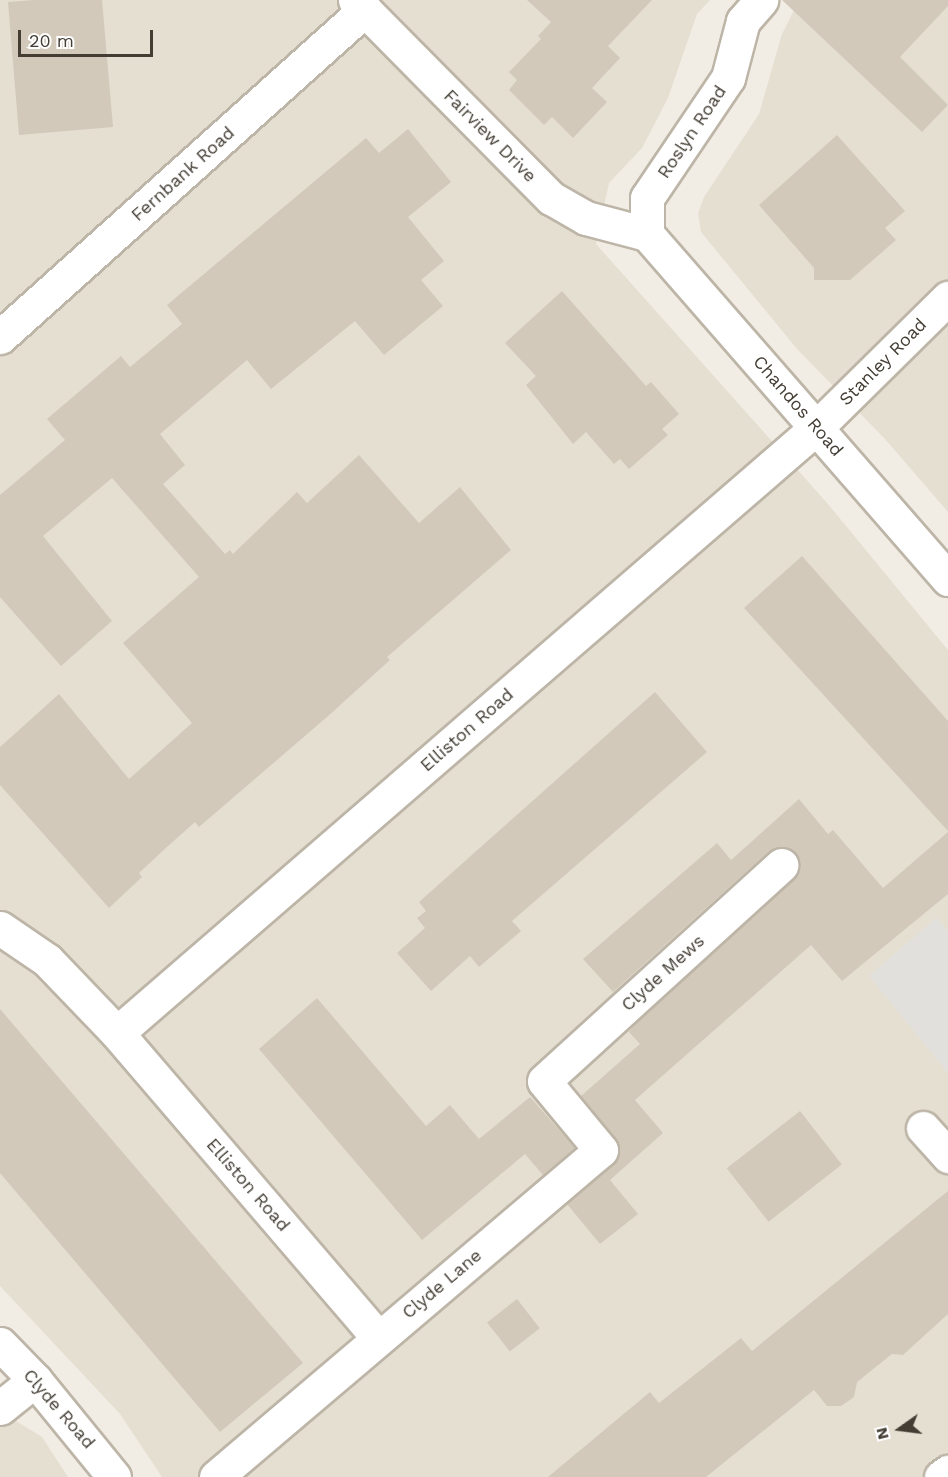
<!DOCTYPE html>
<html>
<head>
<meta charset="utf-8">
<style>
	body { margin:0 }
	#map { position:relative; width:948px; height:1477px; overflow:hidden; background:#f2ede4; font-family:"Work Sans",sans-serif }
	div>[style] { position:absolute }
	.residential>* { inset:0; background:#e5dfd2 }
	.parking>* { inset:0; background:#e2e0dc }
	.building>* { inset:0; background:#d3c9ba; transform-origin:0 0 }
	.roads { filter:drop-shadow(2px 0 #bdb5a7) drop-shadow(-2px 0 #bdb5a7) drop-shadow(0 2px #bdb5a7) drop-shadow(0 -2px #bdb5a7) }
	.minor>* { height:33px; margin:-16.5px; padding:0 16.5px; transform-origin:16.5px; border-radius:16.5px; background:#fff }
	span { translate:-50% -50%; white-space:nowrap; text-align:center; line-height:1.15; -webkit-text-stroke:5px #fff; paint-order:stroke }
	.street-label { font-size:18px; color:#433d34 }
	.north { position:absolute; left:870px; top:1399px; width:60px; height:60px; -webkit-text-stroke:4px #fff; paint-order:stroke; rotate:256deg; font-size:16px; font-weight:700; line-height:24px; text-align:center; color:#433d34 }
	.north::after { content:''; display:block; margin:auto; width:21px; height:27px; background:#433d34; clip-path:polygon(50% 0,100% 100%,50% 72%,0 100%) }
	.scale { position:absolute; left:18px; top:30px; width:135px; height:27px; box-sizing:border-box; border:3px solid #433d34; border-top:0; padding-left:8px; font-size:18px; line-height:21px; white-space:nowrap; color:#433d34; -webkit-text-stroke:4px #fff; paint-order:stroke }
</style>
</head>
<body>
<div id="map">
	<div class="residential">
		<div style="clip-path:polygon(0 0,710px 0,697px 14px,668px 98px,642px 148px,609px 183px,596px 244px,828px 504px,948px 650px,948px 1457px,923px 1477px,162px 1477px,120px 1414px,0 1286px)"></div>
		<div style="clip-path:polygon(799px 0,948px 0,948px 512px,885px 439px,797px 349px,701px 232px,698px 213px,704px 197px,759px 114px,782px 34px)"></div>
		<div style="clip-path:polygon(0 1411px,42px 1437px,68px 1477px,0 1477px)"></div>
	</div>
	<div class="parking">
		<div style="clip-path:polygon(937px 917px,948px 932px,948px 1073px,869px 976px)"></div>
	</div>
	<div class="building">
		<div style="clip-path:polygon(34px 0,102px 0,113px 127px,19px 135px,8px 2px)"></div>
		<div style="clip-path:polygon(527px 0,652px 0,608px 46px,620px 58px,592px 88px,607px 102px,573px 138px,552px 117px,544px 125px,509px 90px,517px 80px,509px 72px,541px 39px,538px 36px,551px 22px)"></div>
		<div style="clip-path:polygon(782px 0,948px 0,948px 6px,900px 57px,948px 105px,922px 132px)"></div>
		<div style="clip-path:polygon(408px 129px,451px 182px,408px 217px,444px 261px,421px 280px,443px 306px,384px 355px,355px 321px,271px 389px,247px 360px,160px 434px,185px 465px,163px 484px,225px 554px,230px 550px,233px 554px,297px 492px,307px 503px,359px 455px,419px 523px,460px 487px,511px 550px,387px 657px,390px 660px,327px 717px,199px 827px,195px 822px,168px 846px,139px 873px,142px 877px,109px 908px,0 785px,0 747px,59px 694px,129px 779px,192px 723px,123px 643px,199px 577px,112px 478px,43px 536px,112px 621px,61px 666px,0 597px,0 495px,65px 440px,47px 419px,121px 356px,130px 367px,182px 324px,167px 305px,366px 138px,379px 153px)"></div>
		<div style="clip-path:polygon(837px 135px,905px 211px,885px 228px,896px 240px,850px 280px,814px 280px,814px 268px,759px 205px)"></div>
		<div style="clip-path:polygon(562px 291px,646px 386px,651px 382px,679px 414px,662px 429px,668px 435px,629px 469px,620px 459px,614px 464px,586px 432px,573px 444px,526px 385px,536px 376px,505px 343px)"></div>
		<div style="clip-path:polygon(802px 556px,948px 721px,948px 831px,744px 608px)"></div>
		<div style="clip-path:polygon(655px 692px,707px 752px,512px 921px,521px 931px,479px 967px,470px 956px,431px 991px,397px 953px,425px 928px,417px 918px,426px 911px,419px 902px)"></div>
		<div style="clip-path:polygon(799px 799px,828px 834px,833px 830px,883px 888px,948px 832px,948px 894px,842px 981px,811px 945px,635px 1100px,663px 1133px,610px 1180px,638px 1214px,600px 1244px,567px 1204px,613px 1164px,620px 1147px,581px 1096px,640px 1044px,629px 1032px,638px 1021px,794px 879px,799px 860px,787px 847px,769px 851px,613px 992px,583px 959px,717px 843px,731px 860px)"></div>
		<div style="clip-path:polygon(317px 998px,426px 1126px,450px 1105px,479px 1139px,530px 1097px,575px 1148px,543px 1175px,525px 1154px,422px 1240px,259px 1049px)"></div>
		<div style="clip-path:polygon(0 1009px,303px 1363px,220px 1432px,0 1173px)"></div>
		<div style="left:800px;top:1111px;width:68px;height:93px;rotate:52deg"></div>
		<div style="clip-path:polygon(948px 1191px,948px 1314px,903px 1355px,892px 1354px,857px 1382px,854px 1397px,841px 1406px,827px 1406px,814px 1390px,706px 1477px,548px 1477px,650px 1392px,659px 1403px,741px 1338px,752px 1351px)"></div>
		<div style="left:517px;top:1299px;width:37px;height:38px;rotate:52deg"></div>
	</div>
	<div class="roads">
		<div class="minor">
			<div style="left:355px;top:0;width:279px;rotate:45.3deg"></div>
			<div style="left:551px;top:198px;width:40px;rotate:29.7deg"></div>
			<div style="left:586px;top:218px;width:63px;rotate:14.7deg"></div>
			<div style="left:647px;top:234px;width:458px;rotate:48.9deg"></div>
			<div style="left:647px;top:234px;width:36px;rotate:-90deg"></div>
			<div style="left:647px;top:198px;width:145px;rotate:-56deg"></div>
			<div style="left:728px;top:78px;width:59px;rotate:-75.3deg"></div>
			<div style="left:743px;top:21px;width:28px;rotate:-49deg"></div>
			<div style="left:0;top:337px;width:490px;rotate:-41.9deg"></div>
			<div style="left:0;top:928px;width:57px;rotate:34.2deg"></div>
			<div style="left:47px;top:960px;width:101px;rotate:46.2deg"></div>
			<div style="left:117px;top:1033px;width:401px;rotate:49.4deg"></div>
			<div style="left:117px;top:1033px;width:926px;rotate:-40.88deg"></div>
			<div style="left:817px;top:427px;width:184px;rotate:-44.6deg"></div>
			<div style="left:923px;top:1128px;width:38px;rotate:48deg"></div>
			<div style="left:0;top:1344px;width:50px;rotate:45.8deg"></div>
			<div style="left:35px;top:1380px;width:125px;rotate:50.8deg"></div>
			<div style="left:0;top:1408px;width:45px;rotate:-38.7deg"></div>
			<div style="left:216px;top:1477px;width:505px;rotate:-40.34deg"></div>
			<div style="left:601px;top:1150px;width:89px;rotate:-129.6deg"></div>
			<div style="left:544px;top:1081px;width:321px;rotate:-42.3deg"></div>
			<div style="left:941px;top:1477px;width:9px;rotate:-36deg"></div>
		</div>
	</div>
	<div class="street-label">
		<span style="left:692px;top:132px;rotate:-56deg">Roslyn Road</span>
		<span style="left:490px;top:136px;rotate:45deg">Fairview Drive</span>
		<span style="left:183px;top:174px;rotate:-42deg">Fernbank Road</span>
		<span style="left:883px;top:362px;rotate:-45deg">Stanley Road</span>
		<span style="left:798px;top:406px;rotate:49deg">Chandos Road</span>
		<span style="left:467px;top:730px;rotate:-41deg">Elliston Road</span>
		<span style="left:663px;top:973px;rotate:-42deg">Clyde Mews</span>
		<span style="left:248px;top:1185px;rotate:49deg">Elliston Road</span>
		<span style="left:442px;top:1284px;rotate:-40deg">Clyde Lane</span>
		<span style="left:59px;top:1409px;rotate:49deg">Clyde Road</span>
	</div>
	<div class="north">N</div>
	<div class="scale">20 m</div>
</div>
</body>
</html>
